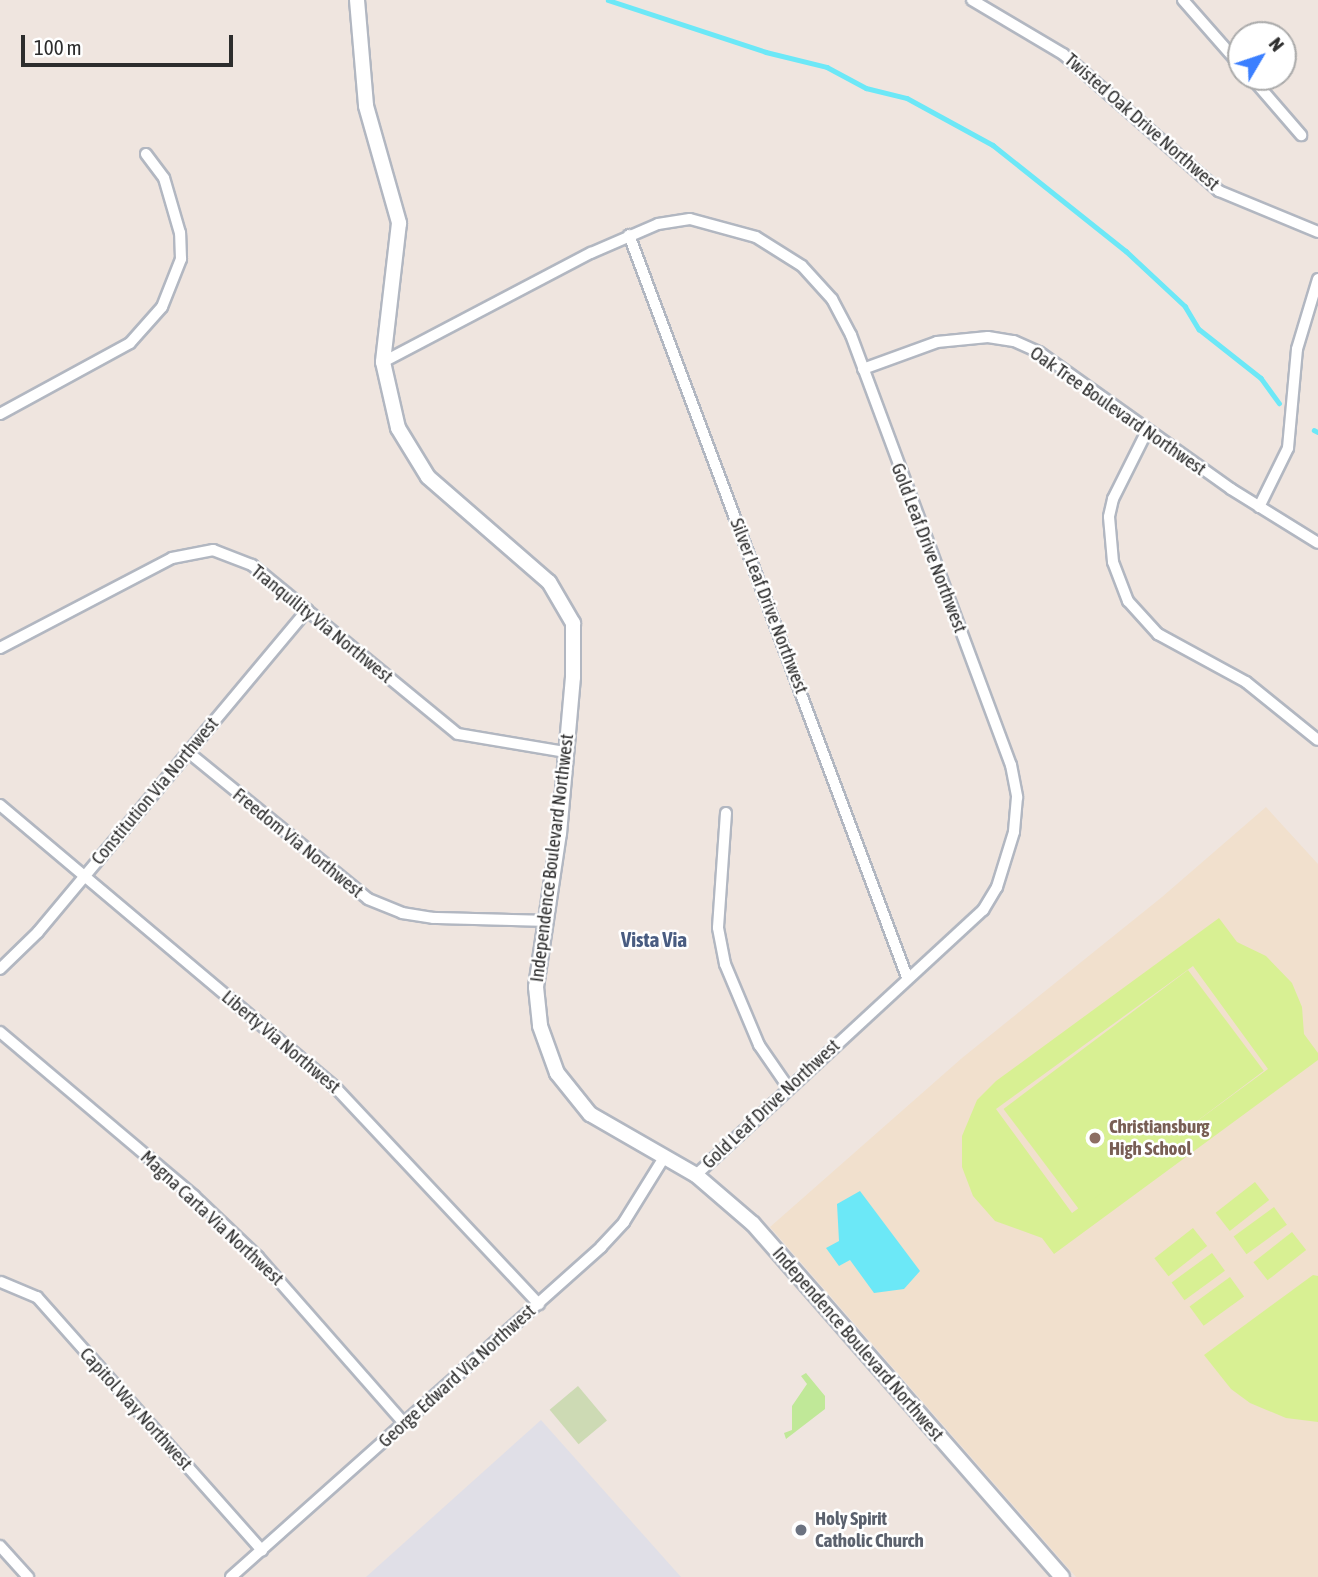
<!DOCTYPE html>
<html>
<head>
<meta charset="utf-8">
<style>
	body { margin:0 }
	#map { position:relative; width:1318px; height:1577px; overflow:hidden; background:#efe5df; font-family:"Asap Condensed",sans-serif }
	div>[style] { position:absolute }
	.industrial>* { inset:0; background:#e0dfe7 }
	.education>* { inset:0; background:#f1e0cd }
	.green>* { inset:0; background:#c0e898 }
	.cemetery>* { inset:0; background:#cddab4; transform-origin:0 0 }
	.pitch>* { inset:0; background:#d8f093; transform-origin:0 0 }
	.water>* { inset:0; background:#6ce8f7 }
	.stream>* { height:4.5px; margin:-2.25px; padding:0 2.25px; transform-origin:2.25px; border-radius:2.25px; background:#6ce8f7 }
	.roads { filter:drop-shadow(2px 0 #b2b7c1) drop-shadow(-2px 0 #b2b7c1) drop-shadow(0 2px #b2b7c1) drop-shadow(0 -2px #b2b7c1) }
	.minor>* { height:10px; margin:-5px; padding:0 5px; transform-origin:5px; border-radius:5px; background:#fff }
	.tertiary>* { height:14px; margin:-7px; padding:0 7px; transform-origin:7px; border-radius:7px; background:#fff }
	.dots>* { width:19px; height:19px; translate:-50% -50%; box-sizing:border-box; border:4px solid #fff; border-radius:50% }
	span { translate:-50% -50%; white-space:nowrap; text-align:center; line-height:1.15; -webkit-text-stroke:5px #fff; paint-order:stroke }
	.street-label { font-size:19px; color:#2d2d2d }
	.education-label { font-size:19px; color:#785e54; font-weight:700 }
	.left { translate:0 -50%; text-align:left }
	.worship-label { font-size:19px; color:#5b616d; font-weight:700 }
	.neighbourhood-label { font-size:21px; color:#495c81; font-weight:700 }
	.north { position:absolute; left:1227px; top:21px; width:70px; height:70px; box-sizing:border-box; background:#fff; border:2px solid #ababab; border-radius:50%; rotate:51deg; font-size:19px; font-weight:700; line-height:28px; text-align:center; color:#2d2d2d }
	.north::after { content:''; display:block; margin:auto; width:24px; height:32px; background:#3b7fff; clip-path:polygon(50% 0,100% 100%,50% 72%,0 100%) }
	.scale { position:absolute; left:21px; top:35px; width:212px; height:32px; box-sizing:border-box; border:4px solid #2d2d2d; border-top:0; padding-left:9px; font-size:21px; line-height:24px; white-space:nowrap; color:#2d2d2d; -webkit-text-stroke:5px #fff; paint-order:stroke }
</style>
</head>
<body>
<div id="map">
	<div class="industrial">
		<div style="clip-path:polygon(541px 1420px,681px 1577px,366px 1577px)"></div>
	</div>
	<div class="education">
		<div style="clip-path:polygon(1266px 807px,1318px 864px,1318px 1577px,1076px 1577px,770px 1227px,962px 1058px,1162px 897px)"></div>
	</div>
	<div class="green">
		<div style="clip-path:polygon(806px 1373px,825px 1396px,825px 1409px,786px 1439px,784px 1433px,792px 1430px,792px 1406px,807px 1384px,801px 1376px)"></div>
	</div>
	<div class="cemetery">
		<div style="left:578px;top:1386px;width:45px;height:37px;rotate:50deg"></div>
	</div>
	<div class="pitch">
		<div style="clip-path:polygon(evenodd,1219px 918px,1237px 942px,1266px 956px,1292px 983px,1302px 1007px,1304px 1034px,1318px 1053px,1318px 1060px,1054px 1254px,1042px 1238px,995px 1221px,973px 1196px,962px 1167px,962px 1136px,977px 1100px,996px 1081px,1219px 918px,1193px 966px,1268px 1069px,1072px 1213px,996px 1109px,1193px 966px)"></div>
		<div style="left:1188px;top:970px;width:126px;height:231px;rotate:53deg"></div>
		<div style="left:1255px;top:1182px;width:23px;height:50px;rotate:52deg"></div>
		<div style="left:1274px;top:1207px;width:22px;height:50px;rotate:54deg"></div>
		<div style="left:1193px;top:1228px;width:23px;height:49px;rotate:52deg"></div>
		<div style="left:1292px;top:1232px;width:23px;height:49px;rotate:52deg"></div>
		<div style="left:1212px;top:1253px;width:22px;height:50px;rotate:54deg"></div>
		<div style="clip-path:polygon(1313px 1275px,1318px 1276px,1318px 1422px,1286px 1418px,1250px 1403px,1231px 1389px,1204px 1355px)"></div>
		<div style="left:1230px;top:1277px;width:24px;height:50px;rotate:54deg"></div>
	</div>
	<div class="water">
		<div style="clip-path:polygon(860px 1191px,920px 1271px,904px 1289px,874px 1293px,850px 1260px,839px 1266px,826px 1248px,839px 1241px,837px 1204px)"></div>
	</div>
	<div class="stream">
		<div style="left:608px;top:0;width:166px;rotate:18.2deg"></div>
		<div style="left:766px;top:52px;width:63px;rotate:13.8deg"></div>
		<div style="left:827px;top:67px;width:44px;rotate:28.3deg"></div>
		<div style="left:866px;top:88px;width:42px;rotate:13.7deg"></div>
		<div style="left:907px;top:98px;width:98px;rotate:28.7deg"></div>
		<div style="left:993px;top:145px;width:170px;rotate:38.6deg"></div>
		<div style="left:1126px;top:251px;width:81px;rotate:43deg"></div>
		<div style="left:1185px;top:306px;width:27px;rotate:59deg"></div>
		<div style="left:1199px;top:329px;width:79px;rotate:38.3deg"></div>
		<div style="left:1261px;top:378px;width:31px;rotate:54deg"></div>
		<div style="left:1314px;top:430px;width:4px;rotate:27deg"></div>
	</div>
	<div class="roads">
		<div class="minor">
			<div style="left:972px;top:0;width:106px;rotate:30.7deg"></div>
			<div style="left:1063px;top:54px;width:208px;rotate:41.3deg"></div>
			<div style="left:1219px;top:191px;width:107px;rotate:22.5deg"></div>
			<div style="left:1183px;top:0;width:88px;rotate:48.7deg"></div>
			<div style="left:1251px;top:77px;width:77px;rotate:49.2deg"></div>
			<div style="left:629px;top:235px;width:792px;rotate:69.46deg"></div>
			<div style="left:383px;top:362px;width:235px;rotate:-27.7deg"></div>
			<div style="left:591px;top:253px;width:73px;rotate:-23.4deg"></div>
			<div style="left:658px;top:224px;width:32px;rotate:-9deg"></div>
			<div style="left:690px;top:219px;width:68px;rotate:15.3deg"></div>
			<div style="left:756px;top:237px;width:54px;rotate:32.2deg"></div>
			<div style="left:802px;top:266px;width:45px;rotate:47.7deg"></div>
			<div style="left:832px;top:299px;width:41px;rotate:62.2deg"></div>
			<div style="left:851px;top:335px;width:459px;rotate:69.6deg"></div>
			<div style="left:1011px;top:765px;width:33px;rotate:79deg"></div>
			<div style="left:1017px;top:797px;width:35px;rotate:95deg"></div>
			<div style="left:1014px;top:832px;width:58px;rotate:107.2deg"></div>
			<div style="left:997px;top:887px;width:27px;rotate:121deg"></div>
			<div style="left:983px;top:910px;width:391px;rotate:137.3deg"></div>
			<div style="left:863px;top:369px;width:79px;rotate:-20deg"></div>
			<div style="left:937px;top:342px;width:51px;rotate:-5.6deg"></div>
			<div style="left:988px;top:337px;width:26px;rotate:9deg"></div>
			<div style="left:1014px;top:341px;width:27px;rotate:24deg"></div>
			<div style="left:1039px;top:352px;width:236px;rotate:35.5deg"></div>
			<div style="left:1231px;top:489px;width:102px;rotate:31.8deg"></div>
			<div style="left:0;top:414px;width:148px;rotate:-28.6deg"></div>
			<div style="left:130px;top:343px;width:48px;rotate:-48.4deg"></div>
			<div style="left:162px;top:307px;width:52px;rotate:-68.4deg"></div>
			<div style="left:181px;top:259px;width:26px;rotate:-92deg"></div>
			<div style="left:180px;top:233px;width:57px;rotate:-106.2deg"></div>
			<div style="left:164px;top:178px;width:30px;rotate:-127deg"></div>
			<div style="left:1147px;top:431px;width:76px;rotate:116.6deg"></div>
			<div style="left:1113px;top:499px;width:18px;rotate:103deg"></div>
			<div style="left:1109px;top:517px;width:45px;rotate:84.9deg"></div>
			<div style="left:1113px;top:562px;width:42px;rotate:69deg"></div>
			<div style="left:1128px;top:601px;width:45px;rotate:47.7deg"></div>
			<div style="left:1158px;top:634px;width:100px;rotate:28.6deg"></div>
			<div style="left:1246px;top:682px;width:92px;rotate:38.9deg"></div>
			<div style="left:1259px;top:507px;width:66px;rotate:-63.8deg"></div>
			<div style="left:1288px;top:448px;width:99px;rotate:-84.8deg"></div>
			<div style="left:1297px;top:349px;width:73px;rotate:-73.3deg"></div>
			<div style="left:0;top:648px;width:194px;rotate:-27.6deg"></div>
			<div style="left:172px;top:558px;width:42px;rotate:-11deg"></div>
			<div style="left:213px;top:550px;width:42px;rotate:21deg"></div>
			<div style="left:252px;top:565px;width:266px;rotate:39.4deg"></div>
			<div style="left:458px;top:734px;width:109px;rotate:9.5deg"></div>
			<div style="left:188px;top:752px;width:232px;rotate:39.2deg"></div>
			<div style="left:368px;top:899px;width:37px;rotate:22deg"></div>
			<div style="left:402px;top:913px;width:31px;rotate:9deg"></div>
			<div style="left:433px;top:918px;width:111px;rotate:1.5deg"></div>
			<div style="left:0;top:805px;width:438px;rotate:40.1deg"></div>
			<div style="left:335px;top:1087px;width:298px;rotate:46.8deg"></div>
			<div style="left:726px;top:813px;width:115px;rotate:94deg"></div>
			<div style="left:718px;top:928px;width:37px;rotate:79deg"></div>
			<div style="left:725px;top:964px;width:88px;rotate:67.2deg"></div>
			<div style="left:759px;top:1045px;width:51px;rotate:55.4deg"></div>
			<div style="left:0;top:969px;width:53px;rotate:-44.2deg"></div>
			<div style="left:38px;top:932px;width:420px;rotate:-50.1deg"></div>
			<div style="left:0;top:1032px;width:254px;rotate:40.2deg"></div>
			<div style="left:194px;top:1196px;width:88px;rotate:43.6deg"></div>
			<div style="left:258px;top:1257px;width:221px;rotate:48.7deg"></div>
			<div style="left:1px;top:1282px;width:39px;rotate:23deg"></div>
			<div style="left:37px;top:1297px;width:339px;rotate:48.4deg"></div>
			<div style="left:0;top:1546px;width:42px;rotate:47.9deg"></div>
			<div style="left:231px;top:1577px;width:496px;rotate:-41.7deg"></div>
			<div style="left:601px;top:1247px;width:34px;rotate:-47deg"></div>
			<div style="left:624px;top:1222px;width:74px;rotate:-58.2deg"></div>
		</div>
		<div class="tertiary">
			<div style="left:357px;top:0;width:106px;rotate:85.1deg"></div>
			<div style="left:366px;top:106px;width:122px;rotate:74.2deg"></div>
			<div style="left:399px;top:223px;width:140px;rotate:96.6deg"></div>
			<div style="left:383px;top:362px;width:68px;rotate:77.2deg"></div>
			<div style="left:398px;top:428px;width:57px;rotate:58.5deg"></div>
			<div style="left:428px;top:477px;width:160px;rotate:41deg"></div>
			<div style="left:549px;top:582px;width:48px;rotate:59.7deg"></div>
			<div style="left:573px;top:623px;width:54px;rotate:90deg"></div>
			<div style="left:573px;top:677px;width:157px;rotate:95.1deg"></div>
			<div style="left:559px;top:833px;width:156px;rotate:98.5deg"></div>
			<div style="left:536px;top:987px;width:39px;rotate:84deg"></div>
			<div style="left:540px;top:1026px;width:50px;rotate:70.1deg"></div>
			<div style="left:557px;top:1073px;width:53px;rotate:51.2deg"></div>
			<div style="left:590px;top:1114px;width:122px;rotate:29.9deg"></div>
			<div style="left:696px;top:1175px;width:75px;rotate:40.7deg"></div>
			<div style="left:753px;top:1224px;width:469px;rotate:48.8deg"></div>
		</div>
	</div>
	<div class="dots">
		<div style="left:1095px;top:1138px;background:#8d6e63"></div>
		<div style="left:801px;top:1530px;background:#6b7280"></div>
	</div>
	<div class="street-label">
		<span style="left:1142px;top:122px;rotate:41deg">Twisted Oak Drive Northwest</span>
		<span style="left:1118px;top:411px;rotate:35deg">Oak Tree Boulevard Northwest</span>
		<span style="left:929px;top:548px;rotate:69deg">Gold Leaf Drive Northwest</span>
		<span style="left:769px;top:606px;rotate:69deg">Silver Leaf Drive Northwest</span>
		<span style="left:322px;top:624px;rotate:39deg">Tranquility Via Northwest</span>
		<span style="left:155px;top:791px;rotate:-50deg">Constitution Via Northwest</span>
		<span style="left:298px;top:843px;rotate:39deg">Freedom Via Northwest</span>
		<span style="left:552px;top:858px;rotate:-83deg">Independence Boulevard Northwest</span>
		<span style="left:281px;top:1042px;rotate:40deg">Liberty Via Northwest</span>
		<span style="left:771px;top:1104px;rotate:-43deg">Gold Leaf Drive Northwest</span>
		<span style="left:212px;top:1218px;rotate:43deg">Magna Carta Via Northwest</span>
		<span style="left:858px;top:1344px;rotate:49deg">Independence Boulevard Northwest</span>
		<span style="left:457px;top:1376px;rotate:-42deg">George Edward Via Northwest</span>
		<span style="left:136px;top:1409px;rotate:48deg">Capitol Way Northwest</span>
	</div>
	<div class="education-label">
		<span class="left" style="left:1109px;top:1138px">Christiansburg<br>High School</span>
	</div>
	<div class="worship-label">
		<span class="left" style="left:815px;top:1530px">Holy Spirit<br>Catholic Church</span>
	</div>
	<div class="neighbourhood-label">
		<span style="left:654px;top:939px">Vista Via</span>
	</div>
	<div class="north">N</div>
	<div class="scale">100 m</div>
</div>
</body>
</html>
